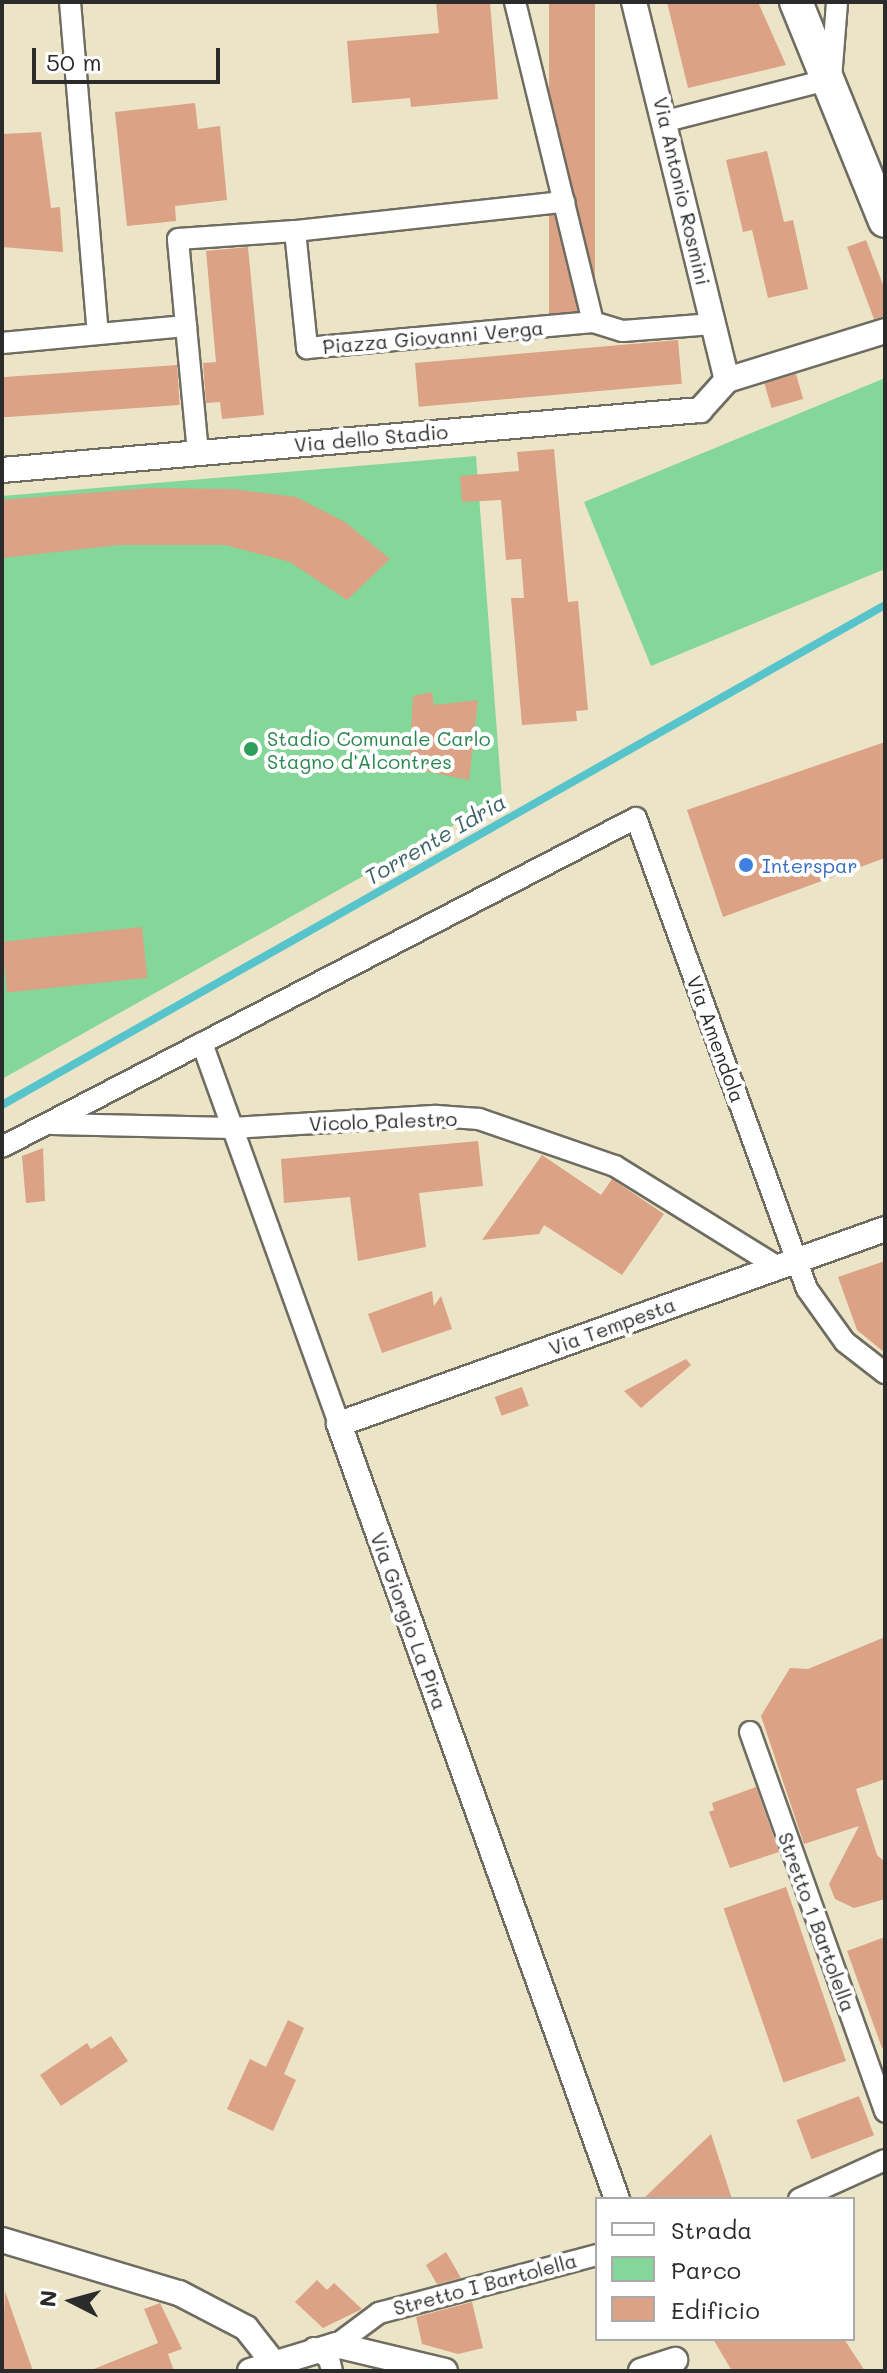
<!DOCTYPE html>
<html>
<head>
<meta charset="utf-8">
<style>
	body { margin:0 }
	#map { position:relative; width:887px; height:2373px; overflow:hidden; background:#ece4c6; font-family:Mali,sans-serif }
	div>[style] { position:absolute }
	.green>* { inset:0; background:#84d798 }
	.stream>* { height:8px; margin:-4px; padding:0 4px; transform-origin:4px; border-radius:4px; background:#57c4cc }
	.building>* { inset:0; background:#dba286; transform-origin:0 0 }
	.roads { filter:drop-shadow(2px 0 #6f6c61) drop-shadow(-2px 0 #6f6c61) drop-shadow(0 2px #6f6c61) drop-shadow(0 -2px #6f6c61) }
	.minor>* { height:20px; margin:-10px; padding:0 10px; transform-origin:10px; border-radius:10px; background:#fff }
	.tertiary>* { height:24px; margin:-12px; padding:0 12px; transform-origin:12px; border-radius:12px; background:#fff }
	.primary>* { height:32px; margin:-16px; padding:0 16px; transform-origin:16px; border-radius:16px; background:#fff }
	.dots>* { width:22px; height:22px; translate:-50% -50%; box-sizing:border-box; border:4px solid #fff; border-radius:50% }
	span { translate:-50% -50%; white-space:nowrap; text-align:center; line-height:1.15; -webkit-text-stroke:8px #fff; paint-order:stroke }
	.street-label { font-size:20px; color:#2b2b2b }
	.leisure-label { font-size:20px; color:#27864d }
	.left { translate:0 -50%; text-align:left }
	.shop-label { font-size:20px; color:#366cbe }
	.water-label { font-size:22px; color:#3a6163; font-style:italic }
	.frame { position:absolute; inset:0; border:4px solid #2b2b2b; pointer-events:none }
	.legend { position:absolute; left:595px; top:2197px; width:260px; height:144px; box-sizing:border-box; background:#fff; border:2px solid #aaa; margin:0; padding:10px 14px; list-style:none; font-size:24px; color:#2b2b2b }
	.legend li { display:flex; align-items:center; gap:16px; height:40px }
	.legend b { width:40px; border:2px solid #aaa }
	.north { position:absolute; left:32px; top:2261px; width:80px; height:80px; -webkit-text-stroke:6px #fff; paint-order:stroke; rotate:276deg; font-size:22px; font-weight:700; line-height:32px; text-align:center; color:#2b2b2b }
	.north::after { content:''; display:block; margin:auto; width:28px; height:36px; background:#2b2b2b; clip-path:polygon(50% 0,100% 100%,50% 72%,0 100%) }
	.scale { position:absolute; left:32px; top:48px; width:188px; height:36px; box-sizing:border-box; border:4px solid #2b2b2b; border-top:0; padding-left:10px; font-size:24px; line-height:28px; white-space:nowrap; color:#2b2b2b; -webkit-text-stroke:6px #fff; paint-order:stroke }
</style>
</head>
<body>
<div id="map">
	<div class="green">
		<div style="clip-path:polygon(885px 378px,885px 569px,651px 666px,584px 502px)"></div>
		<div style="clip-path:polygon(476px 456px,502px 798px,2px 1079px,2px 496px)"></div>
	</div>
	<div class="stream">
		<div style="left:2px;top:1105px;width:1015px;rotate:-29.52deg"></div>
	</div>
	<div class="building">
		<div style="clip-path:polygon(436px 2px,490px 2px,498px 99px,411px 107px,410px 98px,352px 103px,347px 41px,439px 33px)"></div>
		<div style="left:549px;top:2px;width:46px;height:324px"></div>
		<div style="clip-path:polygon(667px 2px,758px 2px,786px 65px,688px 88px)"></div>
		<div style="clip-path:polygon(195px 103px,198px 129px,220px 126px,227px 200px,175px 206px,176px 221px,127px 226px,115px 112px)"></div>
		<div style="clip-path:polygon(41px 132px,51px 208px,60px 207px,63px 252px,2px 247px,3px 134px)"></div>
		<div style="clip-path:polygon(767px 151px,784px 222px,793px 220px,808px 289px,768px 298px,752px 230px,743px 232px,726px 160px)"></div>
		<div style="clip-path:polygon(866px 240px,885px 290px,885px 316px,874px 319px,847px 247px)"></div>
		<div style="clip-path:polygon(248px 247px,264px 415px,222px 419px,220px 402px,206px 403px,203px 363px,216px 362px,206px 251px)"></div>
		<div style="left:678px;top:340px;width:44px;height:264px;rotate:85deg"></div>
		<div style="left:177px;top:365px;width:40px;height:176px;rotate:86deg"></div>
		<div style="left:796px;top:374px;width:26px;height:33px;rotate:74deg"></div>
		<div style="clip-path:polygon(554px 449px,568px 602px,578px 601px,588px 710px,576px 711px,577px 721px,522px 725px,511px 598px,524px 598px,521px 559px,506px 560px,501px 500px,462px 502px,460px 476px,519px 471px,517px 452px)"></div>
		<div style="clip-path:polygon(151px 488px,233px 489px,296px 497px,345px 522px,390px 559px,347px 600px,290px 562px,225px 545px,119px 545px,2px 558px,2px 500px)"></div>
		<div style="clip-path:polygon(432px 692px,434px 705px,478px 700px,469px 780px,409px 768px,413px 696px)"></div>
		<div style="clip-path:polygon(885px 742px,885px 858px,723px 917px,687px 810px)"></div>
		<div style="left:142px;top:927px;width:51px;height:141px;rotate:84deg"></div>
		<div style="clip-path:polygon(478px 1141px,483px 1186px,419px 1193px,426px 1247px,358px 1261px,350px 1197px,284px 1203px,281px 1159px)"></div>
		<div style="clip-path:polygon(43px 1148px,45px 1201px,26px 1203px,22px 1156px)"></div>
		<div style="clip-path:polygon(542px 1155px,601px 1195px,612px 1179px,664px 1214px,622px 1275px,544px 1225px,539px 1234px,482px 1240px)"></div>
		<div style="clip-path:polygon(885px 1261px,885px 1353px,857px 1330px,838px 1277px)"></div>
		<div style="clip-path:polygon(432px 1291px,434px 1306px,441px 1296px,452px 1329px,382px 1353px,368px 1314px)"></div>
		<div style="clip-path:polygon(686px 1359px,691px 1365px,641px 1408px,624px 1391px)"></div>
		<div style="left:522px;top:1387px;width:20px;height:29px;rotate:70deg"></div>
		<div style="clip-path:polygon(885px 1637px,885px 1779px,856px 1789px,877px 1855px,885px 1862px,885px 1899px,854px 1908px,835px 1899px,829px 1884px,859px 1826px,804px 1844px,761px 1716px,790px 1668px,808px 1669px)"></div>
		<div style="clip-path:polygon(756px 1787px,779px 1852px,730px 1868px,709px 1812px,714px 1810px,712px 1803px)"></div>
		<div style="left:786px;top:1887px;width:184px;height:66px;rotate:71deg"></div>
		<div style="clip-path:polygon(885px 1937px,885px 2048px,882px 2048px,847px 1951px)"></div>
		<div style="clip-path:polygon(288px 2020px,304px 2028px,284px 2074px,296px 2080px,273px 2131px,227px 2109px,250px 2059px,266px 2067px)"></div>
		<div style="clip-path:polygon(111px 2036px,128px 2061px,61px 2106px,40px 2075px,87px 2043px,91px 2049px)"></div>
		<div style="left:859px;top:2096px;width:42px;height:67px;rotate:69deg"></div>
		<div style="clip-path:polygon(711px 2134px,732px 2199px,643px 2199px)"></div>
		<div style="clip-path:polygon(446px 2252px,461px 2278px,437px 2284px,426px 2265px)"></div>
		<div style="clip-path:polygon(317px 2280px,327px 2290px,334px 2283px,362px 2309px,323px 2328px,295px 2302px)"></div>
		<div style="clip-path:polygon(5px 2291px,33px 2371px,2px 2371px)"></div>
		<div style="clip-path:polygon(472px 2302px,483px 2348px,458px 2354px,422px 2344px,416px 2317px)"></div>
		<div style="clip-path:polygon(160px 2303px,182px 2349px,168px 2354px,174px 2371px,89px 2371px,158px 2343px,144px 2309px)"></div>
		<div style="clip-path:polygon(713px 2339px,844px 2339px,865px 2371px,732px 2371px)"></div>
	</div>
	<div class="roads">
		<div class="minor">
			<div style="left:70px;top:2px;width:333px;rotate:85.2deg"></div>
			<div style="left:515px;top:2px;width:329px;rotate:76.3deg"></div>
			<div style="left:666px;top:121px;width:170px;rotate:-14.3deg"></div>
			<div style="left:831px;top:79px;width:77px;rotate:-85.5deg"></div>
			<div style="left:295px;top:231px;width:271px;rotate:-6.2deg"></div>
			<div style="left:186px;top:326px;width:128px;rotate:84.6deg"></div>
			<div style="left:2px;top:343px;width:185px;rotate:-5.3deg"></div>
			<div style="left:186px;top:326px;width:87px;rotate:-95.3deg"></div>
			<div style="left:178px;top:239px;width:117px;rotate:-3.9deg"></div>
			<div style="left:295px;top:231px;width:118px;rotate:84.1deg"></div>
			<div style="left:307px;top:348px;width:287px;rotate:-5.2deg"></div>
			<div style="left:593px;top:322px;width:31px;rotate:17deg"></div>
			<div style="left:623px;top:331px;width:90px;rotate:-4.4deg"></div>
			<div style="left:202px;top:1043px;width:405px;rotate:70.2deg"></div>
			<div style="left:52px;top:1124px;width:180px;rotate:1.3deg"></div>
			<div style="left:232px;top:1128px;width:205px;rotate:-3.4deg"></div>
			<div style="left:437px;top:1116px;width:42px;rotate:4.1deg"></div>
			<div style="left:479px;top:1119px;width:144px;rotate:19.1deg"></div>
			<div style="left:615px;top:1166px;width:192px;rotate:31.8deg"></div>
			<div style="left:2px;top:1147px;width:714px;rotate:-27.43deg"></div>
			<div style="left:636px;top:818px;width:501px;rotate:70.05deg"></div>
			<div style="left:807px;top:1289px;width:65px;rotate:54.4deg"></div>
			<div style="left:845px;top:1342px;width:51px;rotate:37.8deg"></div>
			<div style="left:750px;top:1732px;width:403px;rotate:70.4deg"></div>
			<div style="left:799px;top:2199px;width:94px;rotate:-24.4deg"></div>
			<div style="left:336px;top:2345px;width:54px;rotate:-36.7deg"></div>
			<div style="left:379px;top:2313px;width:226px;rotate:-14.9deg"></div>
			<div style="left:314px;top:2348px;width:19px;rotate:36deg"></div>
			<div style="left:329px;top:2359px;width:12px;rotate:76deg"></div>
		</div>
		<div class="tertiary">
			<div style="left:634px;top:2px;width:389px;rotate:76.2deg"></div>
			<div style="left:727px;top:380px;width:165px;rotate:-17.2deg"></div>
			<div style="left:2px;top:470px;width:701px;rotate:-4.91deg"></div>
			<div style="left:700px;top:410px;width:40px;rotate:-48deg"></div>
			<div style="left:617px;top:2199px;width:823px;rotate:-109.73deg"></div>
			<div style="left:339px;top:1424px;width:580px;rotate:-19.65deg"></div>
			<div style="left:2px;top:2240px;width:185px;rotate:16.7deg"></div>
			<div style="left:179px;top:2293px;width:76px;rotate:27.6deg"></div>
			<div style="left:246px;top:2328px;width:42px;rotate:51.8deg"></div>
			<div style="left:250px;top:2371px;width:90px;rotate:-16.8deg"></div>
			<div style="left:336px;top:2345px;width:112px;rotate:13.4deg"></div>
			<div style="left:641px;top:2371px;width:36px;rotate:-18deg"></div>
		</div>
		<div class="primary">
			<div style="left:796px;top:2px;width:236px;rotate:67.9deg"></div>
		</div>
	</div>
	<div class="dots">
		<div style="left:251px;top:749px;background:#2e9e5b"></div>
		<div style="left:746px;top:865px;background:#3f7fe0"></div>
	</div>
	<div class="street-label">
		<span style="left:682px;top:191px;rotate:77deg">Via Antonio Rosmini</span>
		<span style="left:433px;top:337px;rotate:-5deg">Piazza Giovanni Verga</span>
		<span style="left:371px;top:438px;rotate:-5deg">Via dello Stadio</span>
		<span style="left:716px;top:1039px;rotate:70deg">Via Amendola</span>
		<span style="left:383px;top:1121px;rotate:-2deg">Vicolo Palestro</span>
		<span style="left:612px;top:1326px;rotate:-20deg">Via Tempesta</span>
		<span style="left:409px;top:1621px;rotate:70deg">Via Giorgio La Pira</span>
		<span style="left:817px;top:1922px;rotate:70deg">Stretto 1 Bartolella</span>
		<span style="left:485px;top:2284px;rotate:-15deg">Stretto I Bartolella</span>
	</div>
	<div class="leisure-label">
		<span class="left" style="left:267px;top:750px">Stadio Comunale Carlo<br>Stagno d'Alcontres</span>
	</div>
	<div class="shop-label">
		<span class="left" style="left:762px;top:865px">Interspar</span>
	</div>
	<div class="water-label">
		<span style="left:435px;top:839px;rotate:-30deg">Torrente Idria</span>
	</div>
	<div class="frame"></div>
	<ul class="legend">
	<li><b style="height:10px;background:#fff"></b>Strada</li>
	<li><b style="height:22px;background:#84d798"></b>Parco</li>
	<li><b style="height:22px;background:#dba286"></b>Edificio</li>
	</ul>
	<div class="north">N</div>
	<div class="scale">50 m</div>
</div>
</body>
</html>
